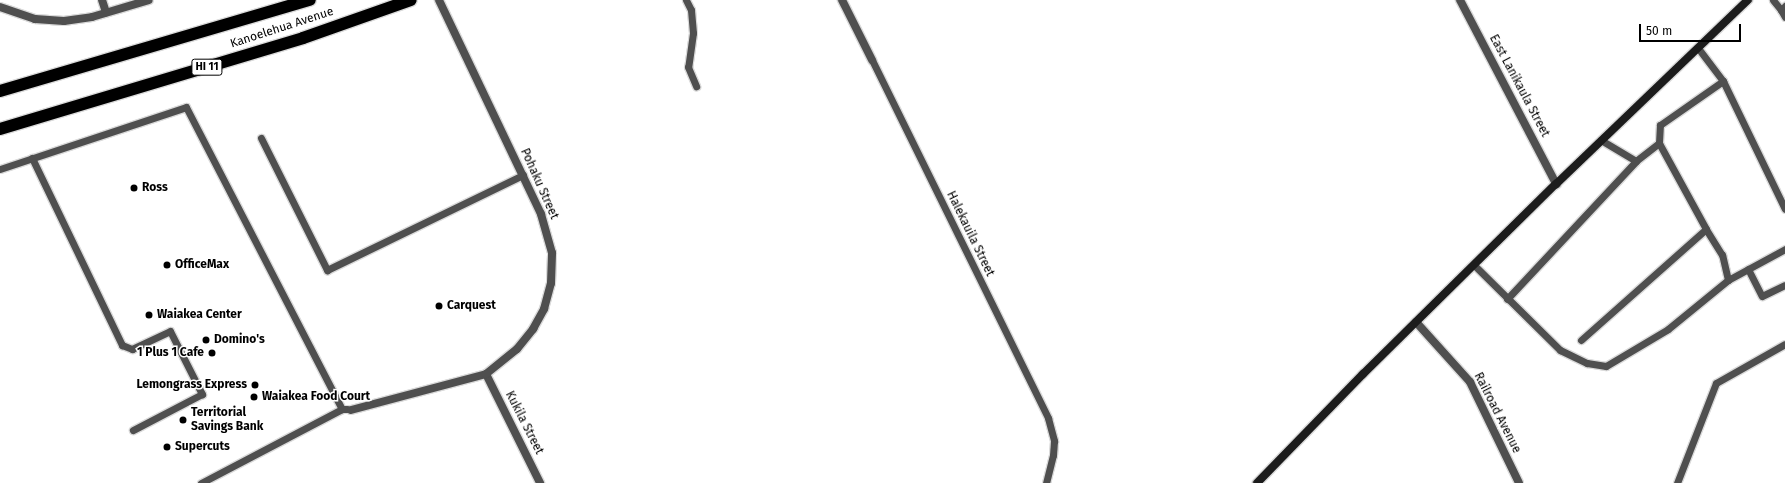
<!DOCTYPE html>
<html>
<head>
<meta charset="utf-8">
<style>
	body { margin:0 }
	#map { position:relative; width:1785px; height:483px; overflow:hidden; background:#fff; font-family:"Fira Sans",sans-serif }
	div>[style] { position:absolute }
	.roads { filter:drop-shadow(1px 0 #dbdbdb) drop-shadow(-1px 0 #dbdbdb) drop-shadow(0 1px #dbdbdb) drop-shadow(0 -1px #dbdbdb) }
	.lane>* { height:7px; margin:-3.5px; padding:0 3.5px; transform-origin:3.5px; border-radius:3.5px; background:#4f4f4f }
	.street>* { height:8px; margin:-4px; padding:0 4px; transform-origin:4px; border-radius:4px; background:#4f4f4f }
	.secondary>* { height:8px; margin:-4px; padding:0 4px; transform-origin:4px; border-radius:4px; background:#1c1c1c }
	.highway>* { height:12px; margin:-6px; padding:0 6px; transform-origin:6px; border-radius:6px; background:#000 }
	.dots>* { width:11px; height:11px; translate:-50% -50%; box-sizing:border-box; border:2px solid #fff; border-radius:50% }
	span { translate:-50% -50%; white-space:nowrap; text-align:center; line-height:1.15; -webkit-text-stroke:3px #fff; paint-order:stroke }
	.shield-label span { padding:1px 3px; background:#fff; border:1px solid; border-radius:3px; -webkit-text-stroke-width:0 }
	.shield-label { font-size:11px; color:#000; font-weight:700 }
	.street-label { font-size:12px; color:#000 }
	.poi-label { font-size:12px; color:#000; font-weight:700 }
	.left { translate:0 -50%; text-align:left }
	.right { translate:-100% -50%; text-align:right }
	.scale { position:absolute; left:1639px; top:24px; width:102px; height:18px; box-sizing:border-box; border:2px solid #000; border-top:0; padding-left:5px; font-size:12px; line-height:14px; white-space:nowrap; color:#000; -webkit-text-stroke:3px #fff; paint-order:stroke }
</style>
</head>
<body>
<div id="map">
	<div class="roads">
		<div class="lane">
			<div style="left:686px;top:0;width:11px;rotate:63deg"></div>
			<div style="left:691px;top:10px;width:23px;rotate:85deg"></div>
			<div style="left:693px;top:33px;width:34px;rotate:98deg"></div>
			<div style="left:688px;top:67px;width:21px;rotate:67deg"></div>
			<div style="left:1773px;top:0;width:13px;rotate:51deg"></div>
			<div style="left:1781px;top:10px;width:6px;rotate:-45deg"></div>
			<div style="left:1781px;top:10px;width:8px;rotate:60deg"></div>
			<div style="left:872px;top:60px;width:399px;rotate:63.8deg"></div>
			<div style="left:1048px;top:418px;width:24px;rotate:75deg"></div>
			<div style="left:1054px;top:441px;width:14px;rotate:94deg"></div>
			<div style="left:1053px;top:455px;width:29px;rotate:104deg"></div>
			<div style="left:1723px;top:81px;width:142px;rotate:64.2deg"></div>
			<div style="left:261px;top:138px;width:148px;rotate:63.4deg"></div>
			<div style="left:327px;top:270px;width:218px;rotate:-25.9deg"></div>
			<div style="left:1659px;top:143px;width:18px;rotate:-87deg"></div>
			<div style="left:1660px;top:125px;width:77px;rotate:-34.9deg"></div>
			<div style="left:1723px;top:81px;width:41px;rotate:-127.1deg"></div>
			<div style="left:32px;top:158px;width:208px;rotate:64.3deg"></div>
			<div style="left:122px;top:345px;width:11px;rotate:22deg"></div>
			<div style="left:132px;top:349px;width:42px;rotate:-25.3deg"></div>
			<div style="left:170px;top:331px;width:71px;rotate:63.1deg"></div>
			<div style="left:202px;top:394px;width:78px;rotate:152.4deg"></div>
			<div style="left:0;top:169px;width:196px;rotate:-18.4deg"></div>
			<div style="left:186px;top:107px;width:340px;rotate:62.7deg"></div>
			<div style="left:1474px;top:265px;width:121px;rotate:44.7deg"></div>
			<div style="left:1560px;top:350px;width:30px;rotate:26deg"></div>
			<div style="left:1587px;top:363px;width:19px;rotate:9deg"></div>
			<div style="left:1606px;top:366px;width:72px;rotate:-30.8deg"></div>
			<div style="left:1668px;top:329px;width:77px;rotate:-39.2deg"></div>
			<div style="left:1728px;top:280px;width:26px;rotate:-103deg"></div>
			<div style="left:1722px;top:255px;width:31px;rotate:-122deg"></div>
			<div style="left:1706px;top:229px;width:98px;rotate:-118.7deg"></div>
			<div style="left:1659px;top:143px;width:29px;rotate:142deg"></div>
			<div style="left:1636px;top:161px;width:41px;rotate:-149deg"></div>
			<div style="left:1748px;top:269px;width:30px;rotate:63deg"></div>
			<div style="left:1762px;top:296px;width:25px;rotate:-26deg"></div>
			<div style="left:1728px;top:280px;width:65px;rotate:-28.5deg"></div>
			<div style="left:1507px;top:299px;width:189px;rotate:-46.9deg"></div>
			<div style="left:1581px;top:340px;width:167px;rotate:-41.6deg"></div>
			<div style="left:201px;top:483px;width:159px;rotate:-27.7deg"></div>
			<div style="left:342px;top:409px;width:5px"></div>
			<div style="left:1677px;top:483px;width:107px;rotate:-68.7deg"></div>
			<div style="left:1716px;top:383px;width:79px;rotate:-29.5deg"></div>
		</div>
		<div class="street">
			<div style="left:102px;top:0;width:13px;rotate:72deg"></div>
			<div style="left:842px;top:0;width:67px;rotate:63.4deg"></div>
			<div style="left:1460px;top:0;width:208px;rotate:62.4deg"></div>
			<div style="left:0;top:7px;width:37px;rotate:19deg"></div>
			<div style="left:35px;top:19px;width:29px;rotate:4deg"></div>
			<div style="left:64px;top:21px;width:28px;rotate:-8deg"></div>
			<div style="left:92px;top:17px;width:59px;rotate:-16.6deg"></div>
			<div style="left:1416px;top:322px;width:81px;rotate:48deg"></div>
			<div style="left:1470px;top:382px;width:112px;rotate:64.1deg"></div>
			<div style="left:486px;top:374px;width:122px;rotate:63.6deg"></div>
			<div style="left:351px;top:410px;width:140px;rotate:-14.9deg"></div>
			<div style="left:486px;top:374px;width:40px;rotate:-39deg"></div>
			<div style="left:517px;top:349px;width:26px;rotate:-51deg"></div>
			<div style="left:533px;top:329px;width:23px;rotate:-61deg"></div>
			<div style="left:544px;top:309px;width:27px;rotate:-75deg"></div>
			<div style="left:551px;top:283px;width:30px;rotate:-88deg"></div>
			<div style="left:552px;top:253px;width:41px;rotate:-105.8deg"></div>
			<div style="left:541px;top:214px;width:237px;rotate:-115.5deg"></div>
		</div>
		<div class="secondary">
			<div style="left:1257px;top:483px;width:152px;rotate:-45.8deg"></div>
			<div style="left:1363px;top:374px;width:271px;rotate:-44.6deg"></div>
			<div style="left:1556px;top:184px;width:266px;rotate:-43.8deg"></div>
		</div>
		<div class="highway">
			<div style="left:0;top:91px;width:323px;rotate:-16.4deg"></div>
			<div style="left:0;top:129px;width:316px;rotate:-16.7deg"></div>
			<div style="left:303px;top:38px;width:114px;rotate:-19.4deg"></div>
		</div>
	</div>
	<div class="dots">
		<div style="left:134px;top:188px;background:#000"></div>
		<div style="left:167px;top:265px;background:#000"></div>
		<div style="left:439px;top:306px;background:#000"></div>
		<div style="left:149px;top:315px;background:#000"></div>
		<div style="left:206px;top:340px;background:#000"></div>
		<div style="left:212px;top:353px;background:#000"></div>
		<div style="left:255px;top:385px;background:#000"></div>
		<div style="left:254px;top:397px;background:#000"></div>
		<div style="left:183px;top:420px;background:#000"></div>
		<div style="left:167px;top:447px;background:#000"></div>
	</div>
	<div class="shield-label">
		<span style="left:207px;top:67px">HI 11</span>
	</div>
	<div class="street-label">
		<span style="left:282px;top:28px;rotate:-18deg">Kanoelehua Avenue</span>
		<span style="left:1519px;top:86px;rotate:62deg">East Lanikaula Street</span>
		<span style="left:539px;top:184px;rotate:66deg">Pohaku Street</span>
		<span style="left:970px;top:234px;rotate:64deg">Halekauila Street</span>
		<span style="left:1497px;top:413px;rotate:63deg">Railroad Avenue</span>
		<span style="left:524px;top:423px;rotate:63deg">Kukila Street</span>
	</div>
	<div class="poi-label">
		<span class="left" style="left:142px;top:188px">Ross</span>
		<span class="left" style="left:175px;top:265px">OfficeMax</span>
		<span class="left" style="left:447px;top:306px">Carquest</span>
		<span class="left" style="left:157px;top:315px">Waiakea Center</span>
		<span class="left" style="left:214px;top:340px">Domino's</span>
		<span class="right" style="left:204px;top:353px">1 Plus 1 Cafe</span>
		<span class="right" style="left:247px;top:385px">Lemongrass Express</span>
		<span class="left" style="left:262px;top:397px">Waiakea Food Court</span>
		<span class="left" style="left:191px;top:420px">Territorial<br>Savings Bank</span>
		<span class="left" style="left:175px;top:447px">Supercuts</span>
	</div>
	<div class="scale">50 m</div>
</div>
</body>
</html>
